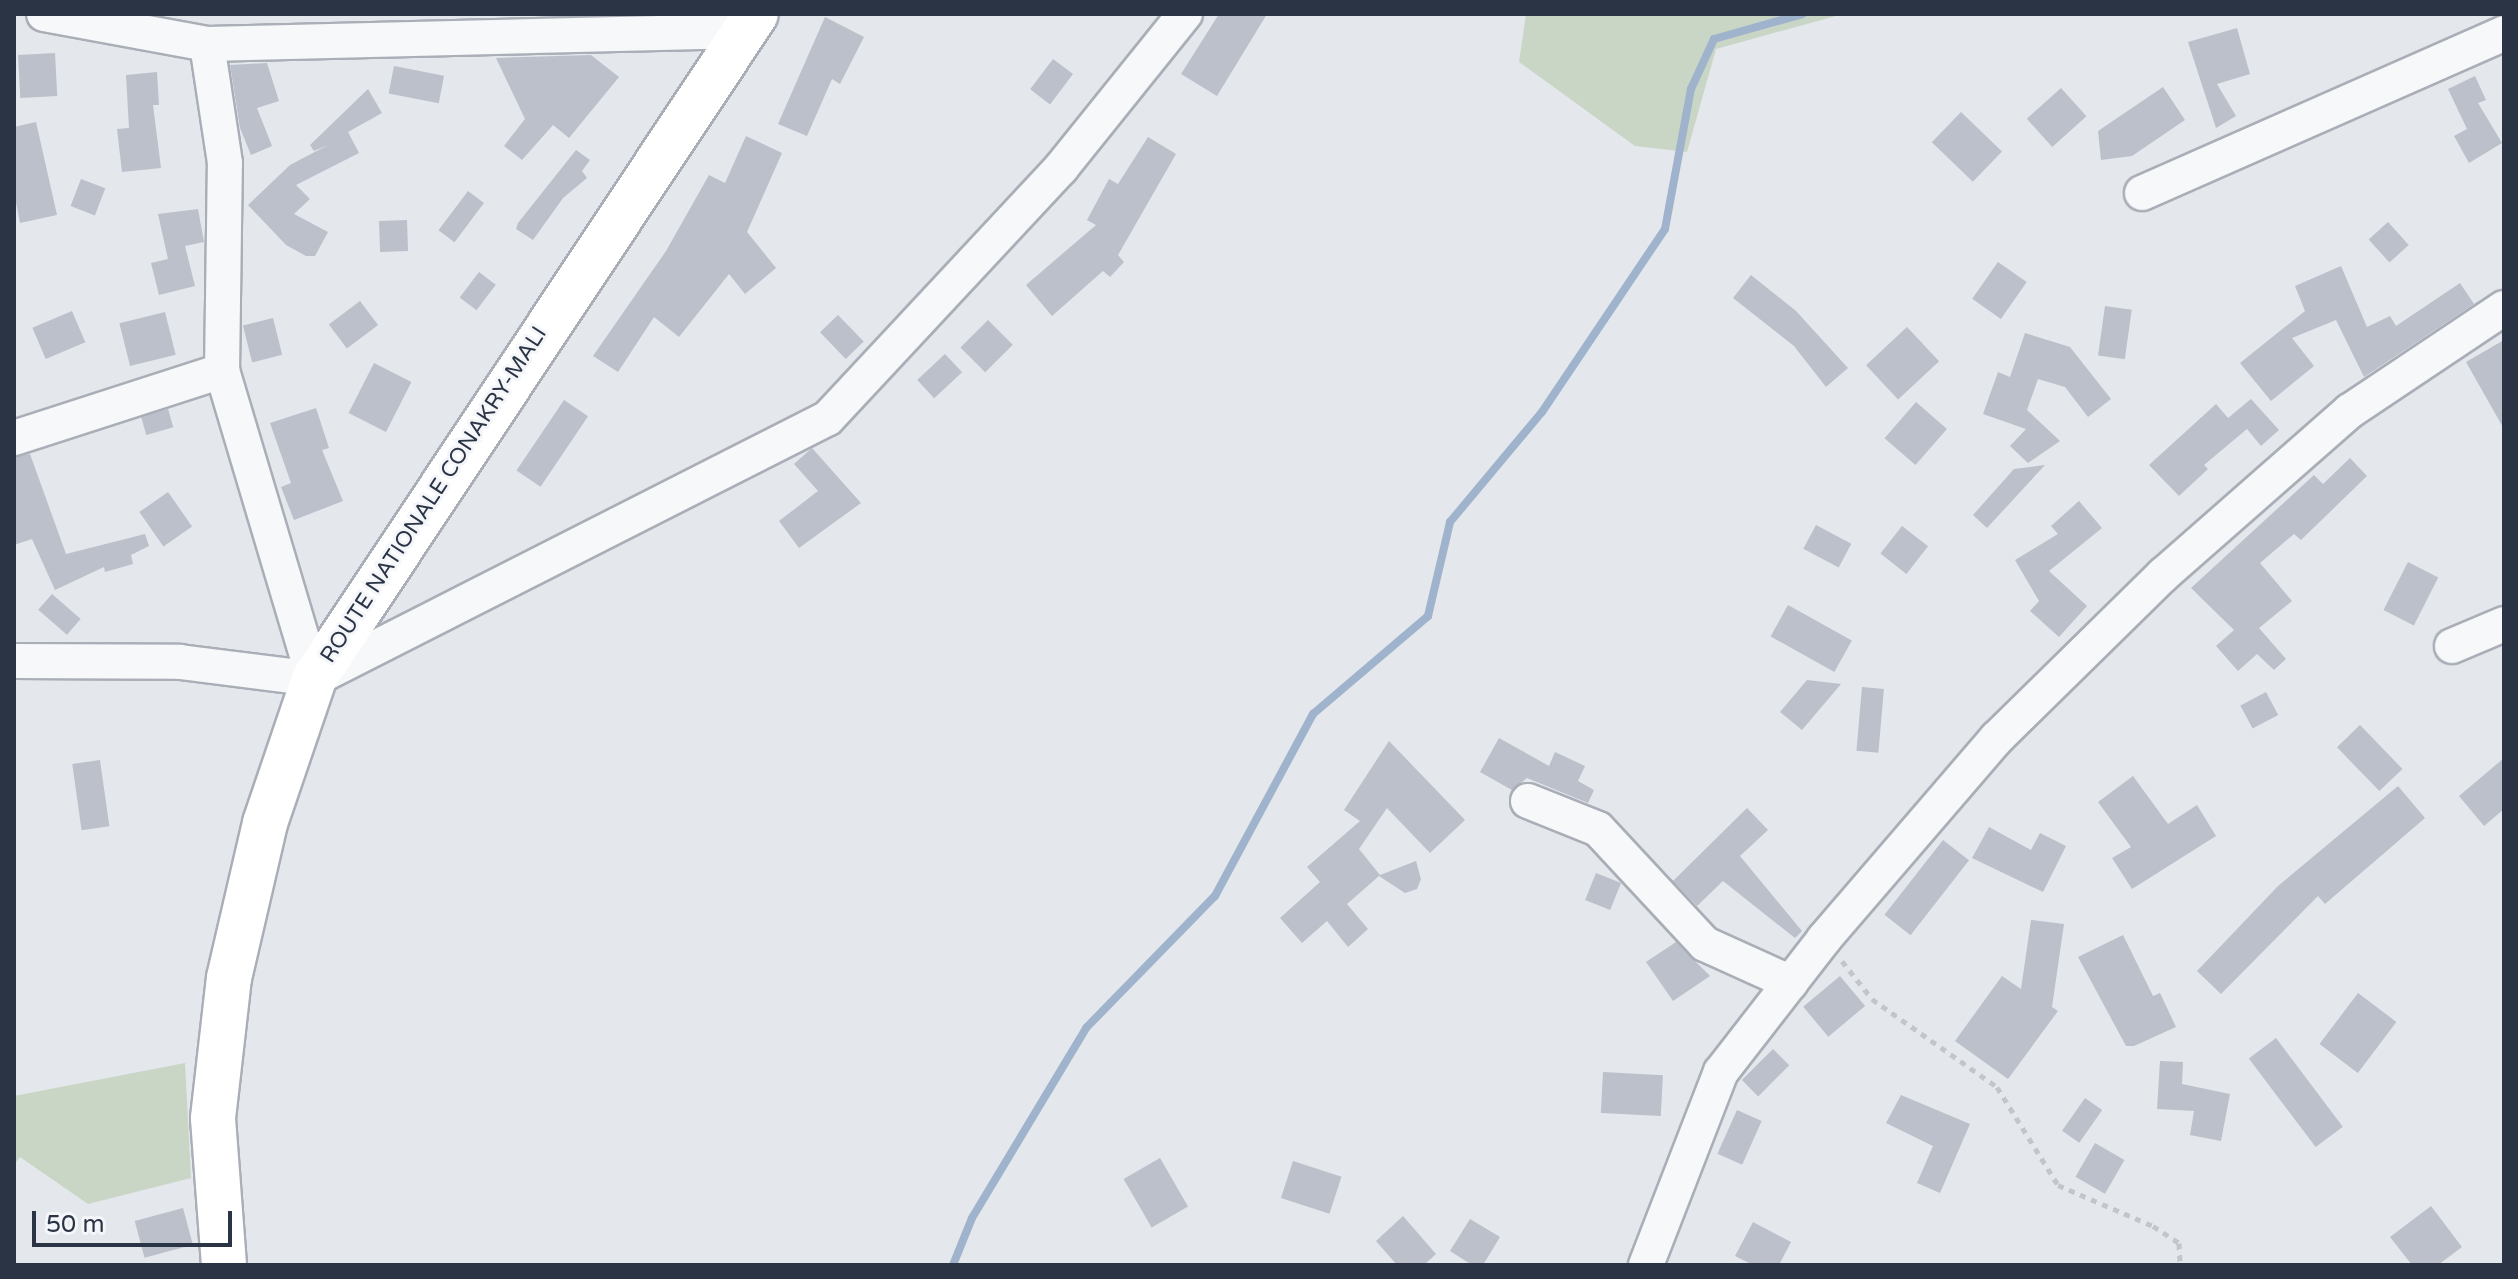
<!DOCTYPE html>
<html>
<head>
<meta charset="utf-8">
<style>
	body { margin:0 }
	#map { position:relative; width:2518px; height:1279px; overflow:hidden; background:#e4e7ec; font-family:"Varela Round",sans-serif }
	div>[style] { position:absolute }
	.green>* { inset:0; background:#c9d6c5 }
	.stream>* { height:8px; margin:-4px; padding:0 4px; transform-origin:4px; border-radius:4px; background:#9fb4cc }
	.building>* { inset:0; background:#bbc0ca; transform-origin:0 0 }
	.path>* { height:5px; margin-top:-2.5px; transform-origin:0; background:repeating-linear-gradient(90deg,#c2c5cb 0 6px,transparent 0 12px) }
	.roads { filter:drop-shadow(2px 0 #a9aeb7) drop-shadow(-2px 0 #a9aeb7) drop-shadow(0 2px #a9aeb7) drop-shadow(0 -2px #a9aeb7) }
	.minor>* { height:34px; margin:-17px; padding:0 17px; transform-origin:17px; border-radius:17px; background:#f7f8fa }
	.highway>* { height:44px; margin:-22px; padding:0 22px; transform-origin:22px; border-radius:22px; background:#fff }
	span { translate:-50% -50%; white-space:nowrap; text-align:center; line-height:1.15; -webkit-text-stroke:6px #f4f6f9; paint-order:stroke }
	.street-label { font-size:22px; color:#2b3445 }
	.frame { position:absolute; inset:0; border:16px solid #2b3445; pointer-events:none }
	.scale { position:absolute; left:32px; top:1211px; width:200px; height:36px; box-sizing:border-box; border:4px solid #2b3445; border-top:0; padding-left:10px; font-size:24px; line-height:28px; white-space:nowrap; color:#2b3445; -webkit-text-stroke:6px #f4f6f9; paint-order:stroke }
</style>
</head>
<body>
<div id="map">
	<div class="green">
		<div style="clip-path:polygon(1526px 14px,1843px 14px,1716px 49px,1687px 152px,1635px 146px,1519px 62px)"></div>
		<div style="clip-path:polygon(185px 1063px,191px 1178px,88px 1204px,20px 1157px,14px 1165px,14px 1096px)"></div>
	</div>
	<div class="stream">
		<div style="left:953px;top:1265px;width:51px;rotate:-68deg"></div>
		<div style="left:972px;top:1218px;width:222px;rotate:-59deg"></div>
		<div style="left:1086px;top:1028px;width:185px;rotate:-45.7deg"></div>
		<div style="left:1215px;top:896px;width:207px;rotate:-61.7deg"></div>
		<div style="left:1313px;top:714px;width:151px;rotate:-40.4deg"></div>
		<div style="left:1428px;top:616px;width:97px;rotate:-76.8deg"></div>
		<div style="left:1450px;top:522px;width:143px;rotate:-50.1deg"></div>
		<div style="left:1542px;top:412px;width:220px;rotate:-56.1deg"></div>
		<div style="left:1665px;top:229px;width:142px;rotate:-79.5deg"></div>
		<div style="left:1691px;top:89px;width:55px;rotate:-65.3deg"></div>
		<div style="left:1714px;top:39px;width:92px;rotate:-15.7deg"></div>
	</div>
	<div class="building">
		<div style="clip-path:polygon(1219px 14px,1267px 14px,1217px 96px,1181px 74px)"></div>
		<div style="clip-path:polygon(825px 17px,864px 37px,840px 84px,832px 79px,807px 136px,778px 124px)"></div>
		<div style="clip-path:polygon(2237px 28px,2250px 74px,2217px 84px,2236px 116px,2216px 128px,2188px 42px)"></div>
		<div style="left:55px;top:53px;width:43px;height:37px;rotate:87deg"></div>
		<div style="clip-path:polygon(591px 55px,619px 77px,569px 138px,553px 125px,522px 160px,504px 146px,525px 119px,496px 58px)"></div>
		<div style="left:1053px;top:59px;width:25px;height:38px;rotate:37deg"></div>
		<div style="clip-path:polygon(267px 63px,279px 101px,257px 108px,272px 146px,251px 155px,240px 128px,230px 65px)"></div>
		<div style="left:394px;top:66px;width:51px;height:28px;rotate:11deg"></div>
		<div style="clip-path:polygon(157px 72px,159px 105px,153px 105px,161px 168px,122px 172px,117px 129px,129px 128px,126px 75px)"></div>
		<div style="clip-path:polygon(2475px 76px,2486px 100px,2478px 103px,2502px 143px,2469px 163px,2454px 136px,2467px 129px,2448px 89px)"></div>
		<div style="clip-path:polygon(2163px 87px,2185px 120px,2132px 156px,2101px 160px,2098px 131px)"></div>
		<div style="left:2061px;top:88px;width:38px;height:46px;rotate:48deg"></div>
		<div style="clip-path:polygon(368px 89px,382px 113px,348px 132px,359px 153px,296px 185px,310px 199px,294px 214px,328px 232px,315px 256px,306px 256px,286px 245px,248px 205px,290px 165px,328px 145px,314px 151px,310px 145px)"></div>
		<div style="left:1961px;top:112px;width:57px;height:42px;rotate:44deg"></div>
		<div style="clip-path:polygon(36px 122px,57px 215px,20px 223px,14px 192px,14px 127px)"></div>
		<div style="clip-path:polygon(746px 136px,782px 153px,747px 232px,776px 268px,745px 294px,729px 274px,679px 337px,654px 317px,618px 372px,593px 356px,666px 251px,709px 175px,725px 183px)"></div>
		<div style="clip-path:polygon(1148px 137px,1176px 154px,1118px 255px,1124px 262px,1110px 277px,1103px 271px,1052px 316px,1026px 285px,1096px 225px,1087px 220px,1109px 179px,1118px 184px)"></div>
		<div style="clip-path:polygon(576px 150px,590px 160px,582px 171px,587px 178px,563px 198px,533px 240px,516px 229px,518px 223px)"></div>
		<div style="left:81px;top:179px;width:26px;height:29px;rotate:21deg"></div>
		<div style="left:468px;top:191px;width:20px;height:49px;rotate:37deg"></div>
		<div style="clip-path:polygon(198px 209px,204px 242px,185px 246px,195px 286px,159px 295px,151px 263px,168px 259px,158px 214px)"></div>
		<div style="left:407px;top:220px;width:31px;height:28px;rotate:88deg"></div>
		<div style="left:2388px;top:222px;width:31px;height:26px;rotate:48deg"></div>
		<div style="left:1998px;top:262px;width:35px;height:45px;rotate:35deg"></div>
		<div style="clip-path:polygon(2341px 266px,2367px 327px,2390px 316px,2396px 326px,2460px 283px,2474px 304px,2364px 377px,2336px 320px,2292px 338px,2314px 366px,2271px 401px,2240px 363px,2305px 311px,2295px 286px)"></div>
		<div style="left:479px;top:272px;width:21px;height:32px;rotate:37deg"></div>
		<div style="clip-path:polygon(1751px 275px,1796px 311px,1848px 368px,1826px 387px,1794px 346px,1733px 298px)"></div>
		<div style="left:360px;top:301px;width:30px;height:39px;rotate:53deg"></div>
		<div style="left:2105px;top:306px;width:27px;height:50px;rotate:8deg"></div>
		<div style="left:72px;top:311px;width:34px;height:43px;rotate:67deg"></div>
		<div style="left:165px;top:312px;width:44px;height:47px;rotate:76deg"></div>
		<div style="left:838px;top:315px;width:37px;height:25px;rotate:46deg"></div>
		<div style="left:273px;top:318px;width:38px;height:31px;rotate:76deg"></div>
		<div style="left:988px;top:320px;width:35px;height:39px;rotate:45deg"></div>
		<div style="left:1907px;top:327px;width:47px;height:56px;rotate:47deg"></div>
		<div style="clip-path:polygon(2025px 333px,2070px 347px,2111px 399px,2088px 417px,2065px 387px,2038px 379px,2027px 410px,2060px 441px,2028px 463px,2010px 446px,2026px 429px,1983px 414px,1998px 372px,2010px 377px)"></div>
		<div style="clip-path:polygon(2504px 340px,2504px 429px,2466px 362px)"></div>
		<div style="left:945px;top:354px;width:25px;height:38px;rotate:47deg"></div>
		<div style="left:374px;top:363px;width:42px;height:56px;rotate:27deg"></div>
		<div style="clip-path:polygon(2251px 399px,2279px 430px,2261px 446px,2247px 429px,2204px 465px,2208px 469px,2179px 496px,2149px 465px,2216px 404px,2228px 418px)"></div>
		<div style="left:564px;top:400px;width:29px;height:85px;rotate:34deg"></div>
		<div style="left:1916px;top:402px;width:41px;height:48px;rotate:41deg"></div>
		<div style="clip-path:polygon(316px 408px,329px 448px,322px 450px,343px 501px,294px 520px,281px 487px,291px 483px,270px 423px)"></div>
		<div style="left:168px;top:409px;width:19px;height:28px;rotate:74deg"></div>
		<div style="clip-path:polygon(812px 448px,861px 503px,799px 548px,779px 521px,818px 491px,794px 464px)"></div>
		<div style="clip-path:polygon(30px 454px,66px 554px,145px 534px,149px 546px,131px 555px,133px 564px,105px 572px,104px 567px,55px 590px,32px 539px,14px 545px,14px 457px)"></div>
		<div style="clip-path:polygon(2350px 458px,2367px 476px,2301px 540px,2294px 534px,2260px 563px,2292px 601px,2259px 628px,2286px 659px,2274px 670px,2257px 654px,2238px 671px,2216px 646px,2234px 630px,2191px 588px,2314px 475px,2323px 484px)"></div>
		<div style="clip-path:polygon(2045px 465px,1987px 528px,1973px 515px,2014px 469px)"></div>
		<div style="left:168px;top:492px;width:42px;height:35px;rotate:55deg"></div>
		<div style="clip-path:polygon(2079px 501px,2102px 528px,2049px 571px,2087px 606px,2059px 637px,2030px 611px,2039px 601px,2015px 560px,2058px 534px,2051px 526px)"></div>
		<div style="left:1816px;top:525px;width:40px;height:27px;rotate:28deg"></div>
		<div style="left:1902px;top:526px;width:33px;height:35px;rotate:38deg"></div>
		<div style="left:2408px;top:562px;width:34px;height:54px;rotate:27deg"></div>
		<div style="left:52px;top:594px;width:38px;height:21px;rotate:41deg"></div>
		<div style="left:1788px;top:605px;width:73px;height:36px;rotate:29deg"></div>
		<div style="clip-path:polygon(1807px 680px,1841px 684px,1802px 730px,1780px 712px)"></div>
		<div style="left:1862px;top:687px;width:22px;height:64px;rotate:5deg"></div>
		<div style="left:2266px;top:692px;width:26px;height:29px;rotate:62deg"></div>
		<div style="left:2360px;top:725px;width:61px;height:32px;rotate:46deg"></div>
		<div style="clip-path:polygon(1499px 738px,1549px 766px,1555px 752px,1585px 766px,1578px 781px,1594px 790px,1588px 803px,1527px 778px,1512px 790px,1480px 772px)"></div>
		<div style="clip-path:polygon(1389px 741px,1465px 820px,1430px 853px,1387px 808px,1359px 849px,1380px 875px,1416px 861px,1421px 879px,1417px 889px,1405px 893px,1379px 876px,1347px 904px,1368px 929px,1348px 947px,1327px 921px,1302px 943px,1280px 918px,1320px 882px,1307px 867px,1360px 821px,1344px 810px)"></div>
		<div style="clip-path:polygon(2504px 758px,2504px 809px,2484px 826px,2459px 796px)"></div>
		<div style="left:100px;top:760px;width:67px;height:28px;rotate:82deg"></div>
		<div style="clip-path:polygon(2133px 776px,2168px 824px,2197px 805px,2216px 836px,2132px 889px,2112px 858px,2131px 847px,2098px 802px)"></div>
		<div style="clip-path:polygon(2398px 786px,2425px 818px,2325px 904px,2318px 896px,2221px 994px,2197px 971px,2278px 886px)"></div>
		<div style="clip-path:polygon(1747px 808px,1768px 830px,1740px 856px,1802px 931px,1795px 938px,1723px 881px,1697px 906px,1673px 881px)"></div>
		<div style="clip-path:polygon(1989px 827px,2031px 850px,2040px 833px,2066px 846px,2043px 892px,1972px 858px)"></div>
		<div style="left:1943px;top:840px;width:33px;height:95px;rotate:38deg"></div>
		<div style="left:1596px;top:873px;width:27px;height:29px;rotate:22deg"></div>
		<div style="clip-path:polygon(2031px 920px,2064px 924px,2052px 1007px,2058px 1011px,2008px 1079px,1955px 1041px,2002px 976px,2021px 989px)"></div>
		<div style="clip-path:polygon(2123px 935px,2153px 996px,2160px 993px,2176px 1027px,2134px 1046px,2126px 1046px,2078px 957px)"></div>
		<div style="clip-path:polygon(1676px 942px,1710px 976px,1673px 1001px,1646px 962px)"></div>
		<div style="left:1840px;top:976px;width:39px;height:48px;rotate:50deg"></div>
		<div style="left:2358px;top:993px;width:48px;height:64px;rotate:37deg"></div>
		<div style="left:2276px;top:1038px;width:111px;height:34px;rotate:53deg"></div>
		<div style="left:1773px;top:1049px;width:23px;height:44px;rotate:45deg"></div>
		<div style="clip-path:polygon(2160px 1061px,2183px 1062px,2182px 1084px,2230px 1094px,2221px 1141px,2190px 1135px,2194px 1111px,2157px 1109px)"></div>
		<div style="left:1603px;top:1072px;width:60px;height:41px;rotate:3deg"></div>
		<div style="clip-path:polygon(1901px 1095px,1970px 1124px,1940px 1193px,1917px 1183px,1933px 1146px,1886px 1123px)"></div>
		<div style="left:2085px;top:1098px;width:21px;height:40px;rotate:35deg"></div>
		<div style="left:1737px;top:1110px;width:27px;height:48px;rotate:24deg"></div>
		<div style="left:2095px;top:1143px;width:34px;height:39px;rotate:30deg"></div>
		<div style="left:1160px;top:1158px;width:56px;height:42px;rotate:60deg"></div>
		<div style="left:1293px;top:1161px;width:51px;height:39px;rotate:18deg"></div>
		<div style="clip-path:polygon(2431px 1206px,2462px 1247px,2438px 1265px,2412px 1265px,2390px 1237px)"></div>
		<div style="left:183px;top:1208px;width:38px;height:50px;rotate:75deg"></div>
		<div style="clip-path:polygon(1403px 1216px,1436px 1254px,1424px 1265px,1397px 1265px,1376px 1241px)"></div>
		<div style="clip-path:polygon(1470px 1219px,1500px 1237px,1483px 1265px,1472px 1265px,1450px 1251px)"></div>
		<div style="clip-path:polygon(1753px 1222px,1791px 1242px,1779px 1265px,1753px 1265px,1735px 1256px)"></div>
	</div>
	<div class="path">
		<div style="left:1842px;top:961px;width:48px;rotate:51.7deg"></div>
		<div style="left:1872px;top:999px;width:153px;rotate:35.1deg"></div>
		<div style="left:1997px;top:1087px;width:115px;rotate:58.1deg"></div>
		<div style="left:2058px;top:1185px;width:103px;rotate:23.3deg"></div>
		<div style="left:2153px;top:1226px;width:31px;rotate:33deg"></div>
		<div style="left:2179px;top:1243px;width:22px;rotate:87deg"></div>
	</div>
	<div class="roads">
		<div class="minor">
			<div style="left:44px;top:14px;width:166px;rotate:10.4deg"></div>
			<div style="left:207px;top:44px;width:537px;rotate:-1.39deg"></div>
			<div style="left:2142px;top:193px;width:396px;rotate:-23.8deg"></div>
			<div style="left:14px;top:438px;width:219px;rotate:-17.9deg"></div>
			<div style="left:2452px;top:646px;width:56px;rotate:-22.9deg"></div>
			<div style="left:14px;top:661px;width:166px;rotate:0.3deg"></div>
			<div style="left:180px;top:662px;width:135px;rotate:7.2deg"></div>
			<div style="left:314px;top:679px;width:321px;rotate:-106.6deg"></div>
			<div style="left:222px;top:371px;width:208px;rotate:-89.2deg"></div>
			<div style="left:225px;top:163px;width:120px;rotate:-98.6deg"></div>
			<div style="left:314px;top:679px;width:576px;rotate:-26.92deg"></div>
			<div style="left:828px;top:418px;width:342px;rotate:-47deg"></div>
			<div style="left:1061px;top:168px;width:198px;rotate:-51.2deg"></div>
			<div style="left:1528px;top:801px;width:75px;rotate:21.8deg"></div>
			<div style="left:1598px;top:829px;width:157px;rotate:47.1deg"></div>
			<div style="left:1705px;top:944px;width:94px;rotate:24.4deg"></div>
			<div style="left:1646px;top:1265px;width:207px;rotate:-68.8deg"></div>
			<div style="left:1721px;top:1072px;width:168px;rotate:-52.2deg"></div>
			<div style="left:1824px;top:939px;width:265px;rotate:-49.3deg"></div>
			<div style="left:1997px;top:738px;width:233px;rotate:-44.5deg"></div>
			<div style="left:2163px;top:575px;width:249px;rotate:-41.3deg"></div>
			<div style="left:2350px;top:411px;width:185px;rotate:-33.8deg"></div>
		</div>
		<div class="highway">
			<div style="left:224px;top:1265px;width:147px;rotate:-94.3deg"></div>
			<div style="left:213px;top:1118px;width:141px;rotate:-83.5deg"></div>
			<div style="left:229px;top:978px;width:159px;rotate:-76.9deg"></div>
			<div style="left:265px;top:823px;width:152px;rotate:-71.2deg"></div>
			<div style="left:314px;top:679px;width:798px;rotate:-56.39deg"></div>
		</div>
	</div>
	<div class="street-label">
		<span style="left:434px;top:495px;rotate:-57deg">ROUTE NATIONALE CONAKRY-MALI</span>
	</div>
	<div class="frame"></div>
	<div class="scale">50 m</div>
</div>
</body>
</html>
